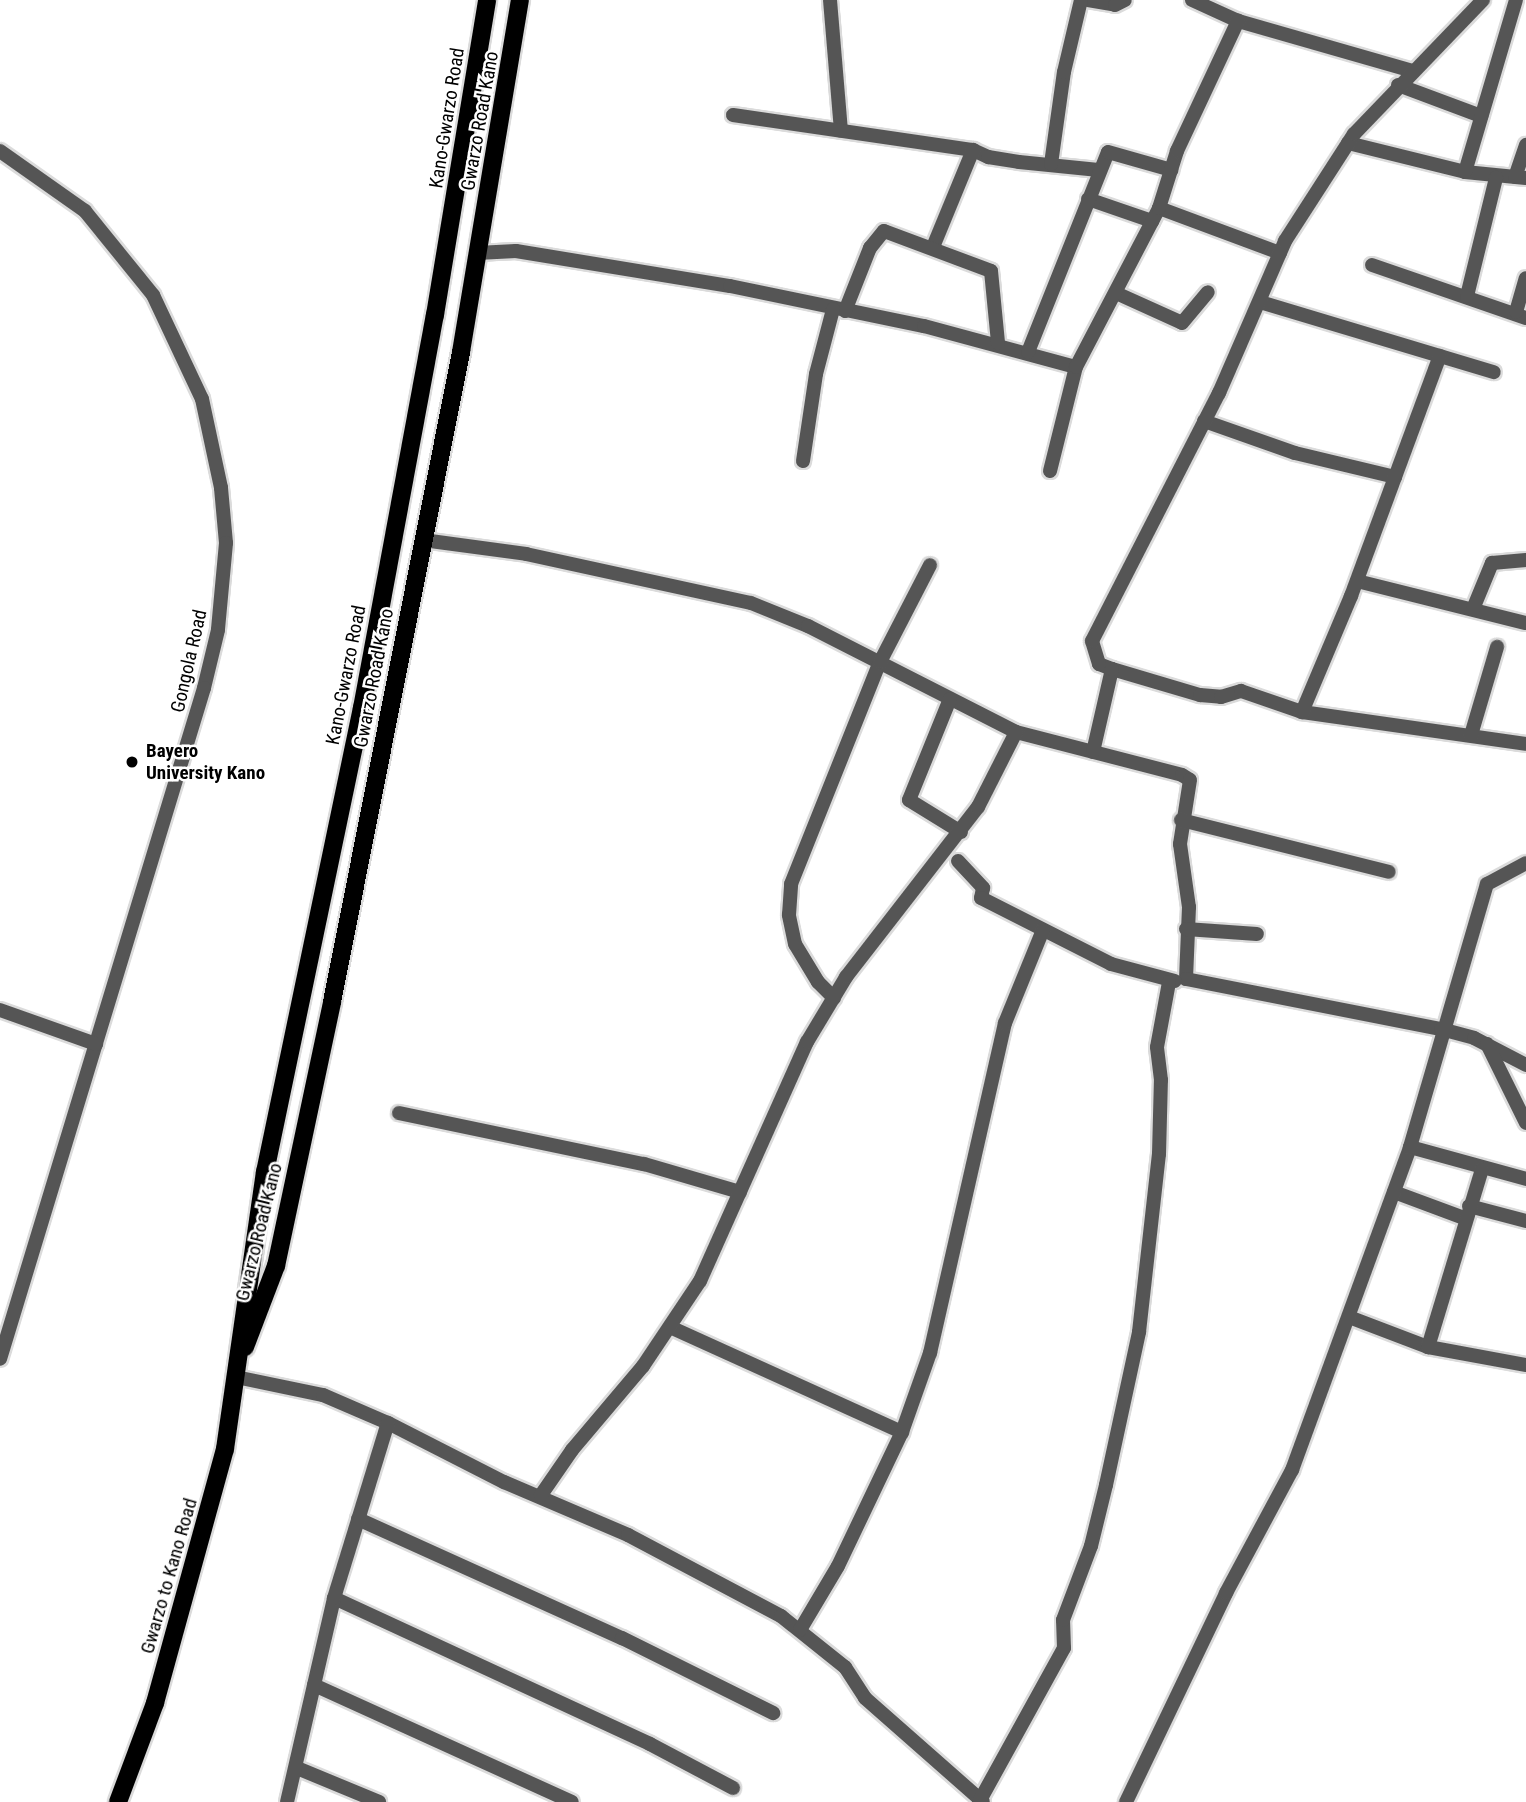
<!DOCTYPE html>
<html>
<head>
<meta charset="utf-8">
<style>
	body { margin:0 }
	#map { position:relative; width:1526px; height:1802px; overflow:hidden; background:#fff; font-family:"Roboto Condensed",sans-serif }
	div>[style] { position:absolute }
	.roads { filter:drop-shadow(2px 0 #dbdbdb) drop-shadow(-2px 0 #dbdbdb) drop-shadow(0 2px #dbdbdb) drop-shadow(0 -2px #dbdbdb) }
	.street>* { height:14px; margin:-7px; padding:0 7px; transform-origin:7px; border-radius:7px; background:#555 }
	.primary>* { height:18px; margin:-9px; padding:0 9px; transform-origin:9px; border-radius:9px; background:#000 }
	.dots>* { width:19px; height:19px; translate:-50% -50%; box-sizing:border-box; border:4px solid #fff; border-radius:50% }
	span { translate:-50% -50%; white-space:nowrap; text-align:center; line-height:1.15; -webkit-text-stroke:5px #fff; paint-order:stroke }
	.street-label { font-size:19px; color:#000 }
	.poi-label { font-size:19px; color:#000; font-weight:700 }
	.left { translate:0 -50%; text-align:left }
</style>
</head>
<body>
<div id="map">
	<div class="roads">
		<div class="street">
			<div style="left:830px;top:0;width:131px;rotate:85.2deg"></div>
			<div style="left:1088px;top:0;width:27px;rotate:10deg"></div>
			<div style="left:1115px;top:5px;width:11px;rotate:-27deg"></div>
			<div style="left:1192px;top:0;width:51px;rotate:24.5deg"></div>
			<div style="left:1238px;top:21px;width:181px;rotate:16deg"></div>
			<div style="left:1398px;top:85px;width:89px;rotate:20.5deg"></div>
			<div style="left:733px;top:115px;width:243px;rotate:8.3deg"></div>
			<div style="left:973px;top:150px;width:17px;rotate:25deg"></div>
			<div style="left:988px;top:157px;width:31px;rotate:9deg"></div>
			<div style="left:1019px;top:162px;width:80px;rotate:5.7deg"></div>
			<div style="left:1348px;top:143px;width:121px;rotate:13.9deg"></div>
			<div style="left:1465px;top:172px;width:61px;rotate:5.6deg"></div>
			<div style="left:0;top:151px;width:104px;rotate:35.2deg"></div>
			<div style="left:85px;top:211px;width:108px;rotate:51deg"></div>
			<div style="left:153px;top:295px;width:115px;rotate:64.8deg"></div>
			<div style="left:202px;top:399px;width:91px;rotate:77.9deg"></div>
			<div style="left:221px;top:488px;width:55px;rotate:84.8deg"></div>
			<div style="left:226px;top:543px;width:87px;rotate:95.3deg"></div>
			<div style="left:218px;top:630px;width:60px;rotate:103.6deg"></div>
			<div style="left:204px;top:688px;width:701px;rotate:106.91deg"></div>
			<div style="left:1051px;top:164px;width:93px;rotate:-82deg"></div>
			<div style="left:1064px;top:72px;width:74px;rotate:-76.7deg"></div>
			<div style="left:1465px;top:172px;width:179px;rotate:-73.5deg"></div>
			<div style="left:1515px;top:177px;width:34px;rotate:-71deg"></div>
			<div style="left:1088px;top:199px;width:68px;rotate:19deg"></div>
			<div style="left:1159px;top:208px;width:129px;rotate:20.4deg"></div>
			<div style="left:933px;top:247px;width:105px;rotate:-67.6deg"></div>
			<div style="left:477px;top:253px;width:39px;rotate:-3deg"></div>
			<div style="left:516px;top:251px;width:217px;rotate:9.3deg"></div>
			<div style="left:730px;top:286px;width:198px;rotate:11.7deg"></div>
			<div style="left:924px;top:326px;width:157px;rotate:15.1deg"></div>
			<div style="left:1372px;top:265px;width:163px;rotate:19deg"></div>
			<div style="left:1116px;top:293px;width:72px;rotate:24.4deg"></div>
			<div style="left:1182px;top:323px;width:40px;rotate:-50deg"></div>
			<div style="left:1467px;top:296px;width:122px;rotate:-76.2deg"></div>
			<div style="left:1260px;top:302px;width:244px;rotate:16.7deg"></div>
			<div style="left:845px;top:311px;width:68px;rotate:-68.4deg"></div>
			<div style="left:870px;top:248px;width:22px;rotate:-51deg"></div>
			<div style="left:884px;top:231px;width:114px;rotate:20.5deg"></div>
			<div style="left:991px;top:271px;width:72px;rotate:84.4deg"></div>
			<div style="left:1516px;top:312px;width:35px;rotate:-74deg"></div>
			<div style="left:1028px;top:352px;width:215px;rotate:-68.2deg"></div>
			<div style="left:1108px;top:152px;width:66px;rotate:15.9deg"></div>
			<div style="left:1204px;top:421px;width:96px;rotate:19.4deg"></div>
			<div style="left:1295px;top:453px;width:103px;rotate:13.5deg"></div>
			<div style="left:803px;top:461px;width:88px;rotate:-81.5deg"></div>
			<div style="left:816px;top:374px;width:67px;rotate:-75.3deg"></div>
			<div style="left:1050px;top:471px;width:107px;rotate:-76deg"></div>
			<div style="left:1076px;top:367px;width:179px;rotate:-62.4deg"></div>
			<div style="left:1159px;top:208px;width:60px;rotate:-72.5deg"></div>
			<div style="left:1177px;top:151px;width:144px;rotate:-64.9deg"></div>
			<div style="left:423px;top:540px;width:104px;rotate:7.7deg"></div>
			<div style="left:526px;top:554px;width:230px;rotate:12.3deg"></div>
			<div style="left:751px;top:603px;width:61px;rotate:22deg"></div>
			<div style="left:808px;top:626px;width:233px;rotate:27deg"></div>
			<div style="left:1016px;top:732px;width:171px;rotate:14.5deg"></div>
			<div style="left:1182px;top:775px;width:9px;rotate:32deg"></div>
			<div style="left:1190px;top:780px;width:65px;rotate:98.9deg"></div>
			<div style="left:1180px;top:844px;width:64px;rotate:81.9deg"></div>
			<div style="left:1189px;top:907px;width:72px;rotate:92.4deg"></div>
			<div style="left:1186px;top:979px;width:260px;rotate:11.1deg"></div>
			<div style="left:1441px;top:1029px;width:34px;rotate:15deg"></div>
			<div style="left:1474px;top:1038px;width:59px;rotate:27.4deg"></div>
			<div style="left:1357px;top:581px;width:174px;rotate:14deg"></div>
			<div style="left:1473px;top:609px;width:50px;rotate:-67.6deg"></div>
			<div style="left:1492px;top:563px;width:34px;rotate:-5deg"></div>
			<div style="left:1112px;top:669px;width:92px;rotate:16.5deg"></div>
			<div style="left:1200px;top:695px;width:21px;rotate:5deg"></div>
			<div style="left:1221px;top:697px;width:21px;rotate:-17deg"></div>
			<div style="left:1241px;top:691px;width:65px;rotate:19deg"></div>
			<div style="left:1302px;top:712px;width:226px;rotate:8.1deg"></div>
			<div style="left:950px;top:699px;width:109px;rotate:112.1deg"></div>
			<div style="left:909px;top:800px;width:61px;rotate:31.6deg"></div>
			<div style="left:1302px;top:712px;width:126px;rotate:-67.1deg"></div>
			<div style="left:1351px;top:596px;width:256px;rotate:-69.7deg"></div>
			<div style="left:1471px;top:735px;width:92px;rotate:-73.5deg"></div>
			<div style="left:1093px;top:752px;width:85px;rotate:-77.1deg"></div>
			<div style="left:1112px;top:669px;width:14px;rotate:-159deg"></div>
			<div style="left:1099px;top:664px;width:24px;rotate:-107deg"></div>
			<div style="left:1092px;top:641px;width:279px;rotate:-62.9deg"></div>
			<div style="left:1219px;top:393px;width:166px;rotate:-66.5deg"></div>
			<div style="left:1285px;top:241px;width:127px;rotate:-57.2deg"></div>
			<div style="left:1354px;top:134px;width:186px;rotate:-46.1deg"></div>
			<div style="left:1181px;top:820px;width:214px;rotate:14deg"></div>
			<div style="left:958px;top:861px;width:37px;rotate:47deg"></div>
			<div style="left:983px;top:888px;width:10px;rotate:101deg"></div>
			<div style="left:981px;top:898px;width:146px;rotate:26.9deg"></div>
			<div style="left:1111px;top:964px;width:66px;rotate:14.9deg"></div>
			<div style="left:1186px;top:929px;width:71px;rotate:4deg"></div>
			<div style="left:834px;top:998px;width:23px;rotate:-135deg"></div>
			<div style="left:818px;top:982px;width:44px;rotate:-121.2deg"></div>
			<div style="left:795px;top:944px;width:30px;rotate:-102deg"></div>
			<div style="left:789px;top:915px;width:31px;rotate:-86deg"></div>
			<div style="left:791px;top:884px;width:239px;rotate:-68.2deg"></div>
			<div style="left:880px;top:662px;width:109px;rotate:-62.7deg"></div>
			<div style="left:0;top:1010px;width:102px;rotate:19.5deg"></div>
			<div style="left:1487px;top:1044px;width:88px;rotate:63.7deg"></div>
			<div style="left:399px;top:1113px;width:250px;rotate:11.8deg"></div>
			<div style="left:644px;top:1164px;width:100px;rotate:16.3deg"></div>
			<div style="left:1410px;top:1147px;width:120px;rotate:15.4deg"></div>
			<div style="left:1394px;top:1192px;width:75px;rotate:20.4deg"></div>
			<div style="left:1469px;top:1206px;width:59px;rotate:14.7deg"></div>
			<div style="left:1349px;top:1317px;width:85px;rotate:20.8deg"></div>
			<div style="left:1428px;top:1347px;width:100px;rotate:10.4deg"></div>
			<div style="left:670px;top:1327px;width:255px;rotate:24.4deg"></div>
			<div style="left:1428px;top:1347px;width:186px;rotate:-73.1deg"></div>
			<div style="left:236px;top:1377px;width:89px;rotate:11.7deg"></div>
			<div style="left:323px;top:1395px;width:71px;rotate:23.3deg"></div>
			<div style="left:388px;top:1423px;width:130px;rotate:27deg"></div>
			<div style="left:504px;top:1482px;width:135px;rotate:23.1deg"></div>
			<div style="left:628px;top:1535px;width:173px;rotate:27.9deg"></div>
			<div style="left:781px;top:1616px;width:82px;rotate:38.6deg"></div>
			<div style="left:845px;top:1667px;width:37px;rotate:57deg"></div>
			<div style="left:865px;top:1698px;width:157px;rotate:41.4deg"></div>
			<div style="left:541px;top:1495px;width:55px;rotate:-55.4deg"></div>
			<div style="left:572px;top:1450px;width:110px;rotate:-49.8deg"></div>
			<div style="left:643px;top:1366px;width:102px;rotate:-56.2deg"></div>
			<div style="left:700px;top:1281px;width:262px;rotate:-65.9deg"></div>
			<div style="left:807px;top:1042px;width:76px;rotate:-59deg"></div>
			<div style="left:846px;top:977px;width:215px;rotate:-52.2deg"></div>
			<div style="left:978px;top:807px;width:84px;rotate:-63.1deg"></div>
			<div style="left:358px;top:1519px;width:290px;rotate:24.3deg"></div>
			<div style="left:622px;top:1638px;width:169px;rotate:26.4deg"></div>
			<div style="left:334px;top:1598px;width:348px;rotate:24.8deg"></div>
			<div style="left:650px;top:1744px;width:94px;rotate:27.9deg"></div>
			<div style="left:800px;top:1630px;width:74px;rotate:-59.3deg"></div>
			<div style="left:838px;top:1566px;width:148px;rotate:-64.5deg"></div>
			<div style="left:902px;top:1432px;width:84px;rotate:-70.5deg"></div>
			<div style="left:930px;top:1353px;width:338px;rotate:-77.2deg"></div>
			<div style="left:1005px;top:1023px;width:100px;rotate:-67.8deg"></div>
			<div style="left:314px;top:1685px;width:283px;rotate:24.4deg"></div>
			<div style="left:297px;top:1768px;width:89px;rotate:22.5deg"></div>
			<div style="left:287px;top:1802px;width:209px;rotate:-77deg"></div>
			<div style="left:334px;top:1598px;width:183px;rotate:-72.9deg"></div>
			<div style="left:979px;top:1802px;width:176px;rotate:-61.1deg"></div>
			<div style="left:1064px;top:1648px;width:28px;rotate:-92deg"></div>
			<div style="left:1063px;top:1620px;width:79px;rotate:-69.3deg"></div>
			<div style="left:1091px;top:1546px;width:63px;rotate:-76.2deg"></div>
			<div style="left:1106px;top:1485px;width:157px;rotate:-77.8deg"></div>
			<div style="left:1139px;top:1332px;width:179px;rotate:-83.6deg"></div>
			<div style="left:1159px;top:1154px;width:74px;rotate:-88.5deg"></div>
			<div style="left:1161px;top:1080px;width:33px;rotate:-97deg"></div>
			<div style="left:1157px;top:1047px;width:66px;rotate:-79.5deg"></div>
			<div style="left:1126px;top:1802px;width:232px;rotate:-64.4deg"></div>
			<div style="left:1226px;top:1593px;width:140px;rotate:-61.8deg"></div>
			<div style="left:1292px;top:1470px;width:344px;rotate:-69.9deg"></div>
			<div style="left:1410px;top:1147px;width:274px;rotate:-73.7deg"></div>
			<div style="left:1487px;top:884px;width:44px;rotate:-28.3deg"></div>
		</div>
		<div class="primary">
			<div style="left:245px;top:1347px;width:87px;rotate:-69.1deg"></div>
			<div style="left:276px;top:1266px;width:270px;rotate:-78deg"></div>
			<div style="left:332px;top:1002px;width:663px;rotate:-78.77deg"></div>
			<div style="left:461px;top:352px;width:357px;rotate:-80.5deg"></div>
			<div style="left:118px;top:1802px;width:106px;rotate:-69.5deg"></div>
			<div style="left:155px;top:1703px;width:263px;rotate:-74.6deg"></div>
			<div style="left:225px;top:1449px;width:280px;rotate:-81.8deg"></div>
			<div style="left:265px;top:1172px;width:474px;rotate:-78.2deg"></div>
			<div style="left:362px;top:708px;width:400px;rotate:-79.5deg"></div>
			<div style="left:435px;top:315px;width:319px;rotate:-80.6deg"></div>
		</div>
	</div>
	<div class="dots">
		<div style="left:132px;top:762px;background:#000"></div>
	</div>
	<div class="street-label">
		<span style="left:447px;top:118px;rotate:-81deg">Kano-Gwarzo Road</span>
		<span style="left:480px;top:121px;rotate:-80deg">Gwarzo Road Kano</span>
		<span style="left:189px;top:661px;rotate:-77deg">Gongola Road</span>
		<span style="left:346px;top:675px;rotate:-79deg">Kano-Gwarzo Road</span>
		<span style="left:374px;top:678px;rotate:-79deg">Gwarzo Road Kano</span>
		<span style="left:259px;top:1232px;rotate:-76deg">Gwarzo Road Kano</span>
		<span style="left:169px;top:1576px;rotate:-74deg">Gwarzo to Kano Road</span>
	</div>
	<div class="poi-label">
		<span class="left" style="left:146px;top:762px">Bayero<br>University Kano</span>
	</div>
</div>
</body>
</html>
